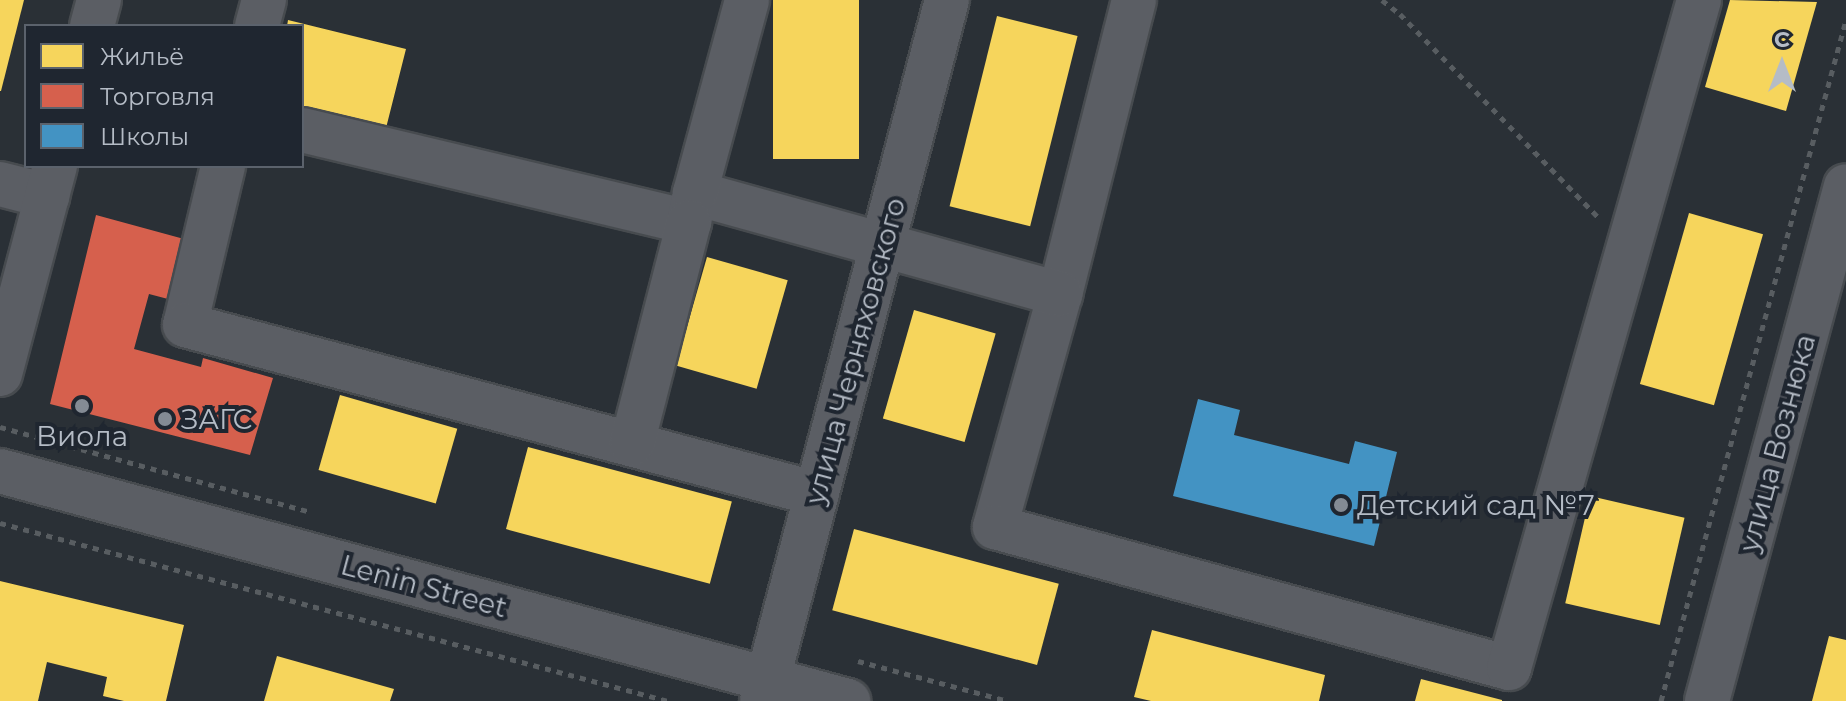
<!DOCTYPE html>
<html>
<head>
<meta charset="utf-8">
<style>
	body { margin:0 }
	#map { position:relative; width:1846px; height:701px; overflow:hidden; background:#2a3036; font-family:Montserrat,sans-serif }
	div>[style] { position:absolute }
	.homes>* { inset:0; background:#f6d55c; transform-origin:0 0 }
	.shops>* { inset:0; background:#d6604d }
	.schools>* { inset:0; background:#4393c3 }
	.path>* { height:5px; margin-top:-2.5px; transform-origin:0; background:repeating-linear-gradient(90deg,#585d61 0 6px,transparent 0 12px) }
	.roads { filter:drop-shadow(2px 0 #474b4f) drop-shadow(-2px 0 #474b4f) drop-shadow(0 2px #474b4f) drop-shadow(0 -2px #474b4f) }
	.minor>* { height:44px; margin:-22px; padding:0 22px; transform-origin:22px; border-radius:22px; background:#5b5e64 }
	.dots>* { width:22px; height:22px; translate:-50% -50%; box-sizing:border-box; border:4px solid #1f2630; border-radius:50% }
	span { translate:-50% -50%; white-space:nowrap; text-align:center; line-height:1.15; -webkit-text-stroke:8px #1f2630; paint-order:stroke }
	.street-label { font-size:28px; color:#b5bcc6 }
	.poi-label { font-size:28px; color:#b5bcc6 }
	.left { translate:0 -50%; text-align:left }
	.legend { position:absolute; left:24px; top:24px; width:280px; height:144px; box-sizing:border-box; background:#1f2630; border:2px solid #5b626c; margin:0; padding:10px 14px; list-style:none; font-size:24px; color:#b5bcc6 }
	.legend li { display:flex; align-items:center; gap:16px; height:40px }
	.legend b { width:40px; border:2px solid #5b626c }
	.north { position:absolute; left:1742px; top:24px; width:80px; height:80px; -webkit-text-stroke:6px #1f2630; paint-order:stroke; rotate:0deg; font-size:22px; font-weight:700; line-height:32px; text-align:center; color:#b5bcc6 }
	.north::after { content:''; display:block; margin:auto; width:28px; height:36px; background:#b5bcc6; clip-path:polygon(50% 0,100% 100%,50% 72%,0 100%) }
</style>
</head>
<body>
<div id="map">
	<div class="homes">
		<div style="clip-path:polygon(0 0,24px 0,1px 91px,0 91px)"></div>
		<div style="left:773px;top:0;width:86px;height:159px"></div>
		<div style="clip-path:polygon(1730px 0,1817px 2px,1786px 111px,1705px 87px)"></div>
		<div style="left:997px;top:16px;width:83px;height:196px;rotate:14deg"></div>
		<div style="clip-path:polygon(288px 20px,406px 49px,385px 132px,302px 112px,302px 26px,287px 26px)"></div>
		<div style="left:1689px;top:213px;width:77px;height:178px;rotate:16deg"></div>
		<div style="left:707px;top:257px;width:84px;height:113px;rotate:16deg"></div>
		<div style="left:914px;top:310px;width:85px;height:113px;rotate:16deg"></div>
		<div style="left:340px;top:395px;width:122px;height:78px;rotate:16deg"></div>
		<div style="left:528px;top:447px;width:211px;height:85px;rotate:15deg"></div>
		<div style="left:1590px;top:496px;width:97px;height:110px;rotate:13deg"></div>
		<div style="left:854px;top:529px;width:212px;height:84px;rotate:15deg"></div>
		<div style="clip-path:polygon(0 581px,184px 625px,166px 701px,124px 701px,103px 696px,107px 677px,47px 662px,38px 701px,0 701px)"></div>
		<div style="clip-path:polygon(1152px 630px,1325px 675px,1319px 701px,1151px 701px,1134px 697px)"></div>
		<div style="clip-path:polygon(1829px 636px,1846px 640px,1846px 701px,1812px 701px)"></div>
		<div style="clip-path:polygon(277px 656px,394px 689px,390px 701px,264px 701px)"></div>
		<div style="clip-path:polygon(1421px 679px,1502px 700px,1502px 701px,1415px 701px)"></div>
	</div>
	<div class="shops">
		<div style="clip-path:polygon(96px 215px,184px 239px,168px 299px,149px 294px,134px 349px,201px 367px,203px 358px,273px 378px,250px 455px,50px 404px)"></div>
	</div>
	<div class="schools">
		<div style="clip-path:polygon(1198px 399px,1240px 410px,1234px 435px,1349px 464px,1355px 441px,1397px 452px,1374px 546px,1173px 496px)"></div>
	</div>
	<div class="path">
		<div style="left:1382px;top:0;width:23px;rotate:38deg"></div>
		<div style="left:1400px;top:14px;width:286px;rotate:45.7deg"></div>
		<div style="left:0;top:427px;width:319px;rotate:15.3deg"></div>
		<div style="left:0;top:523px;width:691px;rotate:14.92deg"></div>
		<div style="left:858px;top:661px;width:155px;rotate:14.9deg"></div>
		<div style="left:1661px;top:701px;width:706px;rotate:-74.8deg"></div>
	</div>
	<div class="roads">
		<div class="minor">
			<div style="left:1134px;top:0;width:303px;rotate:104.1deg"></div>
			<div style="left:1060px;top:294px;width:242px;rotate:105.6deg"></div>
			<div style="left:995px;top:527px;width:533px;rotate:15.34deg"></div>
			<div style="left:1509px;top:668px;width:694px;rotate:-74.12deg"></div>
			<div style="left:92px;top:26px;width:27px;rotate:-75deg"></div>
			<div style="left:257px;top:26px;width:27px;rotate:-75deg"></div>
			<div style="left:302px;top:130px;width:398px;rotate:13.4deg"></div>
			<div style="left:689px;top:222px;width:30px;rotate:-78deg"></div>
			<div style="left:695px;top:193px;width:379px;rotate:15.5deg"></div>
			<div style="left:223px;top:166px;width:163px;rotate:103.4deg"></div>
			<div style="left:185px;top:325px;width:654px;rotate:14.97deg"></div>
			<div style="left:0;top:184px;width:49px;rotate:14.3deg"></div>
			<div style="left:695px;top:193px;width:200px;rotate:-74.9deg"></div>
			<div style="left:0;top:374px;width:215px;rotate:-75.2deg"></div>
			<div style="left:632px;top:444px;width:229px;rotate:-75.6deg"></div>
			<div style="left:0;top:471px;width:879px;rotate:15.18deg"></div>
			<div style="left:762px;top:701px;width:725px;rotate:-75.22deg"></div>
			<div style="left:1707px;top:701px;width:533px;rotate:-74.9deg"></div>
		</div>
	</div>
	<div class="dots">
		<div style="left:82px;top:406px;background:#848b94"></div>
		<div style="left:165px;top:419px;background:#848b94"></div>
		<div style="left:1341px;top:505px;background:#848b94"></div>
	</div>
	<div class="street-label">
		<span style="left:855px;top:351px;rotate:-75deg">улица Черняховского</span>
		<span style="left:1777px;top:443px;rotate:-75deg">улица Вознюка</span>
		<span style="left:424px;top:586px;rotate:15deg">Lenin Street</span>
	</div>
	<div class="poi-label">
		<span class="left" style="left:181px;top:419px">ЗАГС</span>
		<span style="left:82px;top:436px">Виола</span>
		<span class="left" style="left:1357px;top:505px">Детский сад №7</span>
	</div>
	<ul class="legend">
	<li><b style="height:22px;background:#f6d55c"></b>Жильё</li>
	<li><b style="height:22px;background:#d6604d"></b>Торговля</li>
	<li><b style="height:22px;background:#4393c3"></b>Школы</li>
	</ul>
	<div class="north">С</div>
</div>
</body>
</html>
